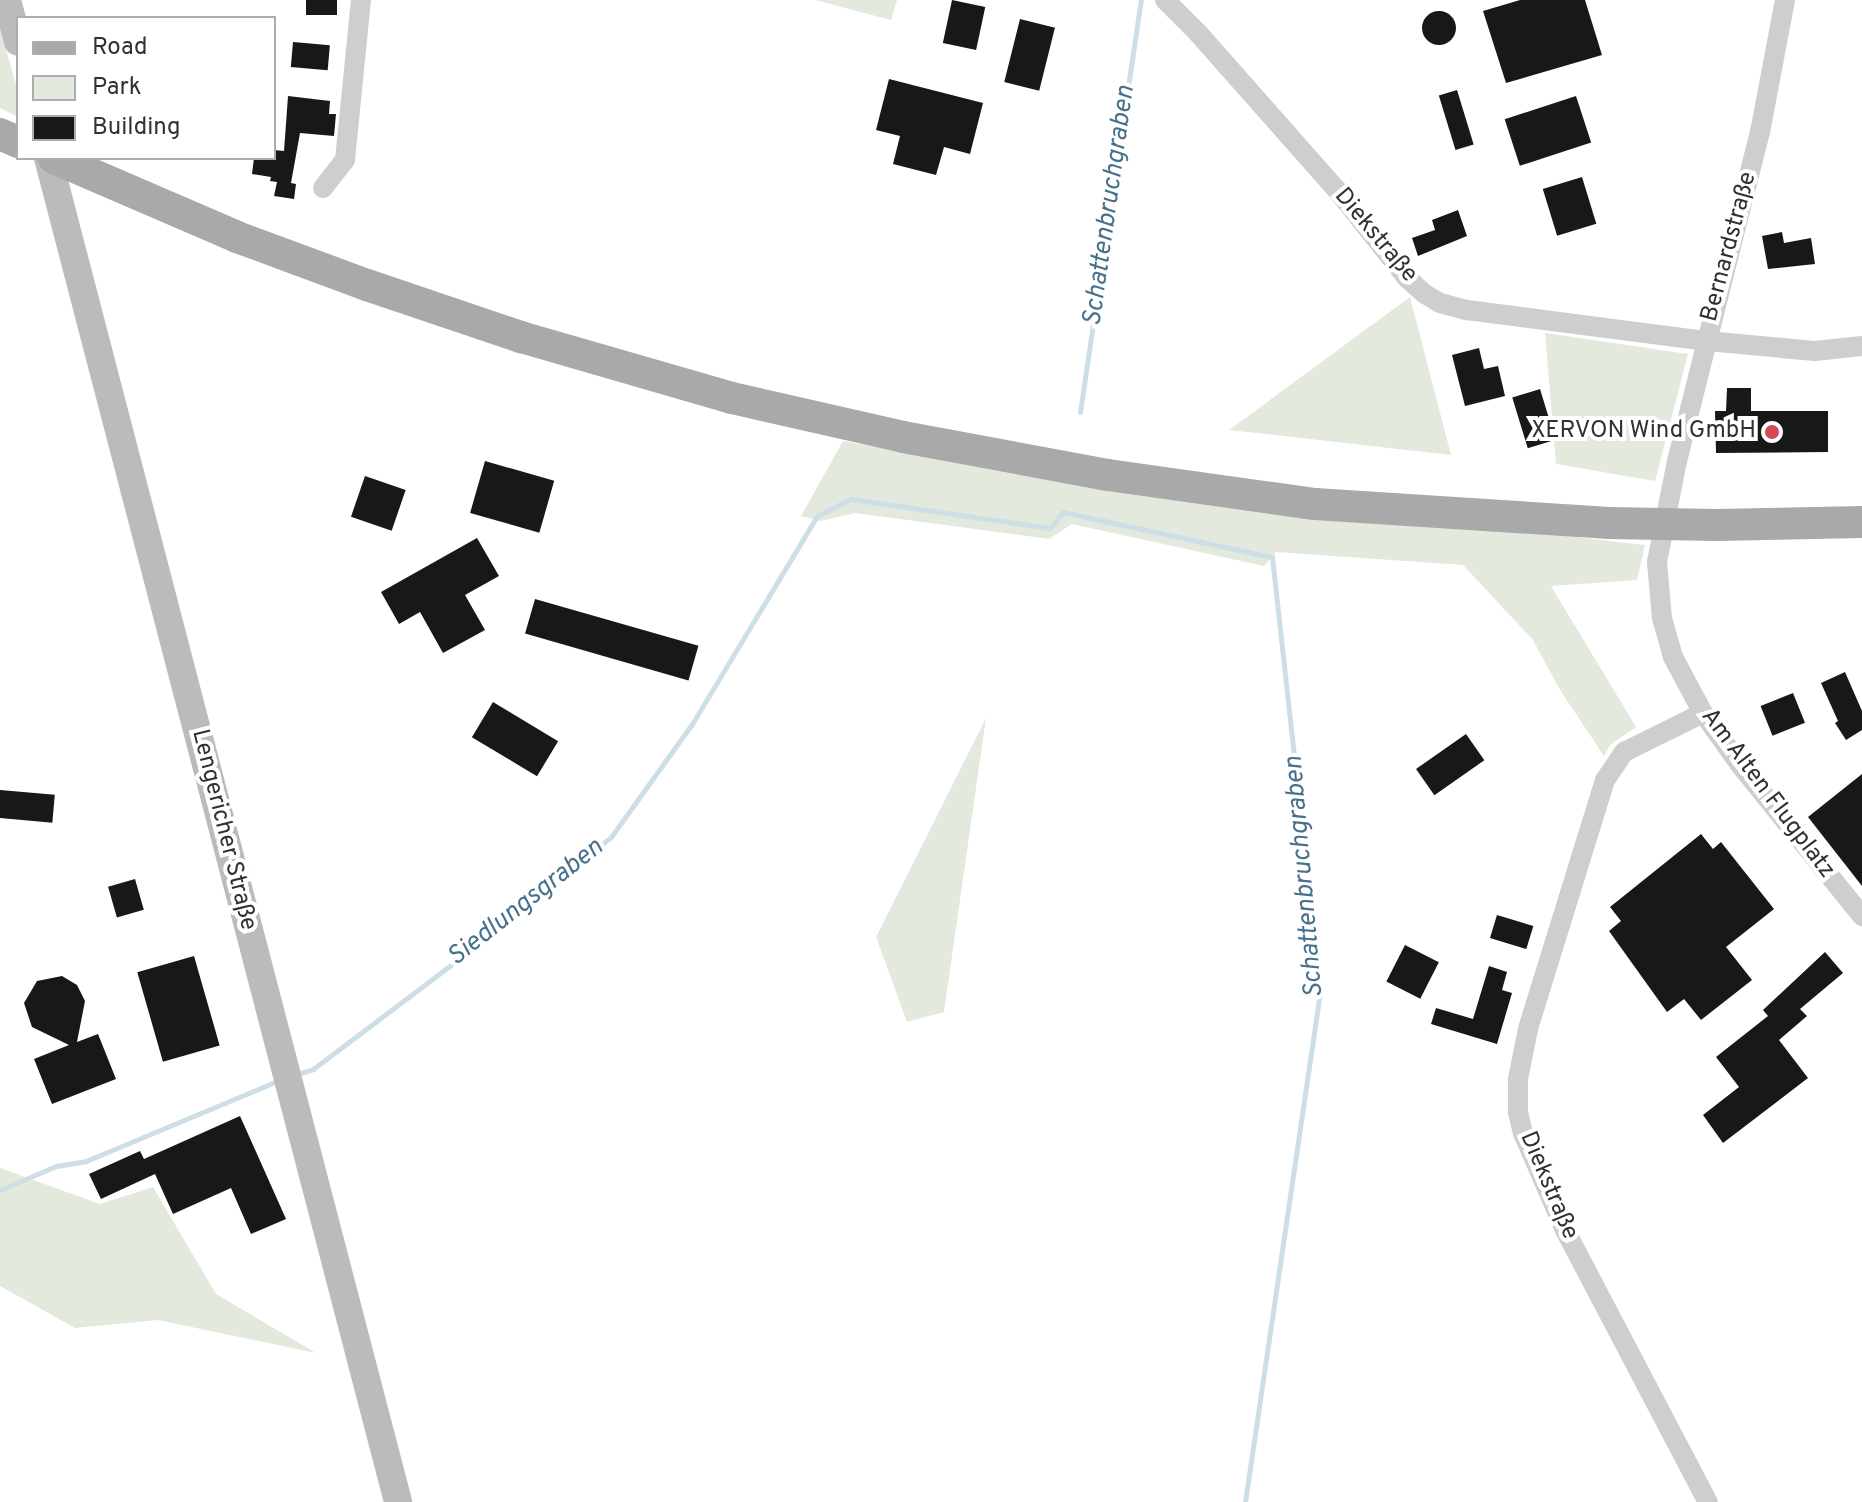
<!DOCTYPE html>
<html>
<head>
<meta charset="utf-8">
<style>
	body { margin:0 }
	#map { position:relative; width:1862px; height:1502px; overflow:hidden; background:#fff; font-family:Overpass,sans-serif }
	div>[style] { position:absolute }
	.green>* { inset:0; background:#e4e9de }
	.stream>* { height:5px; margin:-2.5px; padding:0 2.5px; transform-origin:2.5px; border-radius:2.5px; background:#cddee7 }
	.building>* { inset:0; background:#181818; transform-origin:0 0 }
	.round { border-radius:50% }
	.minor>* { height:20px; margin:-10px; padding:0 10px; transform-origin:10px; border-radius:10px; background:#cecece }
	.secondary>* { height:28px; margin:-14px; padding:0 14px; transform-origin:14px; border-radius:14px; background:#bbb }
	.primary>* { height:32px; margin:-16px; padding:0 16px; transform-origin:16px; border-radius:16px; background:#a9a9a9 }
	.primary-bridge>* { height:32px; margin:-16px; padding:0 16px; transform-origin:16px; border-radius:16px; background:#a9a9a9 }
	.dots>* { width:22px; height:22px; translate:-50% -50%; box-sizing:border-box; border:4px solid #fff; border-radius:50% }
	span { translate:-50% -50%; white-space:nowrap; text-align:center; line-height:1.15; -webkit-text-stroke:8px #fff; paint-order:stroke }
	.street-label { font-size:24px; color:#313131 }
	.poi-label { font-size:24px; color:#313131 }
	.right { translate:-100% -50%; text-align:right }
	.water-label { font-size:26px; color:#47718b; font-style:italic }
	.legend { position:absolute; left:16px; top:16px; width:260px; height:144px; box-sizing:border-box; background:#fff; border:2px solid #adadad; margin:0; padding:10px 14px; list-style:none; font-size:24px; color:#313131 }
	.legend li { display:flex; align-items:center; gap:16px; height:40px }
	.legend b { width:40px; border:2px solid #adadad }
</style>
</head>
<body>
<div id="map">
	<div class="green">
		<div style="clip-path:polygon(815px 0,897px 0,891px 20px)"></div>
		<div style="clip-path:polygon(0 29px,18px 91px,18px 117px,0 108px)"></div>
		<div style="clip-path:polygon(1410px 297px,1451px 455px,1229px 430px)"></div>
		<div style="clip-path:polygon(1545px 333px,1688px 354px,1655px 481px,1556px 464px)"></div>
		<div style="clip-path:polygon(843px 441px,1048px 476px,1645px 545px,1637px 580px,1551px 586px,1636px 727px,1610px 745px,1604px 756px,1560px 690px,1533px 640px,1463px 565px,1276px 552px,1264px 566px,1072px 524px,1049px 539px,855px 513px,821px 521px,801px 516px)"></div>
		<div style="clip-path:polygon(986px 718px,944px 1012px,907px 1022px,876px 937px)"></div>
		<div style="clip-path:polygon(0 1168px,100px 1204px,153px 1187px,216px 1294px,316px 1353px,158px 1320px,75px 1328px,0 1286px)"></div>
	</div>
	<div class="stream">
		<div style="left:1080px;top:412px;width:416px;rotate:-81.6deg"></div>
		<div style="left:297px;top:1074px;width:17px;rotate:-17deg"></div>
		<div style="left:313px;top:1069px;width:193px;rotate:-37deg"></div>
		<div style="left:467px;top:953px;width:185px;rotate:-38.9deg"></div>
		<div style="left:611px;top:837px;width:139px;rotate:-54.4deg"></div>
		<div style="left:692px;top:724px;width:243px;rotate:-59deg"></div>
		<div style="left:817px;top:516px;width:38px;rotate:-27deg"></div>
		<div style="left:851px;top:499px;width:201px;rotate:8.3deg"></div>
		<div style="left:1050px;top:528px;width:21px;rotate:-51deg"></div>
		<div style="left:1063px;top:512px;width:214px;rotate:12.2deg"></div>
		<div style="left:1272px;top:557px;width:438px;rotate:83.7deg"></div>
		<div style="left:1320px;top:992px;width:515px;rotate:98.37deg"></div>
		<div style="left:0;top:1190px;width:61px;rotate:-23.2deg"></div>
		<div style="left:56px;top:1166px;width:30px;rotate:-9deg"></div>
		<div style="left:86px;top:1161px;width:210px;rotate:-22.7deg"></div>
	</div>
	<div class="building">
		<div style="left:306px;top:0;width:31px;height:15px"></div>
		<div style="left:952px;top:0;width:34px;height:44px;rotate:12deg"></div>
		<div style="clip-path:polygon(1520px 0,1585px 0,1602px 55px,1506px 83px,1483px 11px)"></div>
		<div class="round" style="left:1422px;top:11px;width:34px;height:34px"></div>
		<div style="left:1020px;top:19px;width:36px;height:65px;rotate:14deg"></div>
		<div style="left:293px;top:42px;width:37px;height:25px;rotate:5deg"></div>
		<div style="clip-path:polygon(889px 79px,983px 103px,970px 154px,944px 147px,936px 175px,893px 164px,900px 136px,876px 130px)"></div>
		<div style="left:1457px;top:90px;width:57px;height:19px;rotate:73deg"></div>
		<div style="clip-path:polygon(288px 96px,330px 101px,329px 114px,336px 114px,334px 136px,300px 133px,291px 183px,296px 184px,294px 199px,274px 196px,277px 182px,270px 181px,271px 177px,252px 174px,254px 158px,274px 158px,274px 150px,284px 151px)"></div>
		<div style="left:1576px;top:96px;width:49px;height:75px;rotate:72deg"></div>
		<div style="left:1582px;top:177px;width:49px;height:41px;rotate:73deg"></div>
		<div style="clip-path:polygon(1458px 210px,1467px 236px,1418px 256px,1412px 238px,1435px 230px,1432px 220px)"></div>
		<div style="clip-path:polygon(1782px 232px,1784px 243px,1811px 238px,1815px 264px,1768px 269px,1762px 236px)"></div>
		<div style="clip-path:polygon(1479px 348px,1484px 369px,1498px 366px,1505px 396px,1465px 406px,1452px 355px)"></div>
		<div style="clip-path:polygon(1727px 388px,1751px 388px,1751px 411px,1828px 411px,1828px 452px,1716px 453px,1715px 411px,1726px 411px)"></div>
		<div style="left:1540px;top:389px;width:53px;height:29px;rotate:73deg"></div>
		<div style="left:485px;top:461px;width:72px;height:54px;rotate:16deg"></div>
		<div style="left:365px;top:476px;width:43px;height:43px;rotate:19deg"></div>
		<div style="clip-path:polygon(477px 538px,499px 576px,465px 595px,485px 630px,443px 653px,420px 612px,399px 624px,381px 592px)"></div>
		<div style="left:535px;top:599px;width:170px;height:36px;rotate:16deg"></div>
		<div style="clip-path:polygon(1845px 672px,1862px 711px,1862px 730px,1846px 740px,1835px 723px,1838px 721px,1821px 683px)"></div>
		<div style="left:1793px;top:693px;width:32px;height:35px;rotate:68deg"></div>
		<div style="left:493px;top:702px;width:76px;height:41px;rotate:31deg"></div>
		<div style="left:1466px;top:734px;width:32px;height:61px;rotate:55deg"></div>
		<div style="clip-path:polygon(1862px 774px,1862px 886px,1808px 817px)"></div>
		<div style="left:0;top:790px;width:55px;height:28px;rotate:5deg"></div>
		<div style="clip-path:polygon(1701px 834px,1713px 849px,1721px 842px,1774px 909px,1726px 947px,1752px 980px,1701px 1020px,1684px 999px,1667px 1012px,1609px 931px,1621px 921px,1610px 907px)"></div>
		<div style="left:135px;top:879px;width:32px;height:28px;rotate:74deg"></div>
		<div style="left:1497px;top:915px;width:38px;height:24px;rotate:17deg"></div>
		<div style="left:1405px;top:945px;width:38px;height:41px;rotate:27deg"></div>
		<div style="clip-path:polygon(1825px 952px,1843px 973px,1800px 1009px,1807px 1016px,1779px 1040px,1808px 1078px,1723px 1143px,1703px 1115px,1739px 1087px,1716px 1057px,1768px 1016px,1763px 1010px)"></div>
		<div style="left:194px;top:956px;width:93px;height:59px;rotate:74deg"></div>
		<div style="clip-path:polygon(1489px 966px,1507px 972px,1502px 990px,1512px 993px,1497px 1044px,1431px 1024px,1436px 1008px,1473px 1019px)"></div>
		<div style="clip-path:polygon(62px 976px,77px 985px,85px 1001px,77px 1042px,98px 1034px,116px 1079px,52px 1104px,34px 1059px,69px 1045px,32px 1027px,24px 1003px,37px 981px)"></div>
		<div style="clip-path:polygon(240px 1116px,286px 1219px,251px 1234px,231px 1188px,173px 1214px,155px 1174px,101px 1199px,89px 1174px,140px 1151px,144px 1159px)"></div>
	</div>
	<div class="minor">
		<div style="left:1165px;top:0;width:47px;rotate:45deg"></div>
		<div style="left:1198px;top:33px;width:210px;rotate:48.5deg"></div>
		<div style="left:1337px;top:190px;width:112px;rotate:51.5deg"></div>
		<div style="left:1407px;top:278px;width:24px;rotate:42deg"></div>
		<div style="left:1425px;top:294px;width:17px;rotate:31deg"></div>
		<div style="left:1440px;top:303px;width:28px;rotate:15deg"></div>
		<div style="left:1467px;top:310px;width:242px;rotate:7.4deg"></div>
		<div style="left:1707px;top:341px;width:124px;rotate:104deg"></div>
		<div style="left:1677px;top:461px;width:103px;rotate:101.2deg"></div>
		<div style="left:1657px;top:562px;width:56px;rotate:84.9deg"></div>
		<div style="left:1662px;top:618px;width:41px;rotate:74.2deg"></div>
		<div style="left:1673px;top:657px;width:64px;rotate:61.8deg"></div>
		<div style="left:1703px;top:713px;width:65px;rotate:54.4deg"></div>
		<div style="left:1741px;top:766px;width:193px;rotate:51.1deg"></div>
		<div style="left:1785px;top:0;width:134px;rotate:100.7deg"></div>
		<div style="left:1760px;top:132px;width:216px;rotate:104.2deg"></div>
		<div style="left:1707px;top:341px;width:108px;rotate:5.3deg"></div>
		<div style="left:1815px;top:351px;width:47px;rotate:-6.1deg"></div>
		<div style="left:323px;top:188px;width:36px;rotate:-52deg"></div>
		<div style="left:345px;top:160px;width:161px;rotate:-84.3deg"></div>
		<div style="left:1703px;top:713px;width:88px;rotate:153.7deg"></div>
		<div style="left:1624px;top:752px;width:34px;rotate:124deg"></div>
		<div style="left:1605px;top:780px;width:261px;rotate:107.2deg"></div>
		<div style="left:1528px;top:1029px;width:51px;rotate:101.3deg"></div>
		<div style="left:1518px;top:1079px;width:33px;rotate:90deg"></div>
		<div style="left:1518px;top:1112px;width:22px;rotate:77deg"></div>
		<div style="left:1523px;top:1133px;width:106px;rotate:66.6deg"></div>
		<div style="left:1565px;top:1230px;width:307px;rotate:62.3deg"></div>
	</div>
	<div class="secondary">
		<div style="left:7px;top:0;width:43px;rotate:75.3deg"></div>
		<div style="left:48px;top:158px;width:1389px;rotate:75.4deg"></div>
	</div>
	<div class="primary">
		<div style="left:0;top:134px;width:20px;rotate:24deg"></div>
		<div style="left:54px;top:158px;width:199px;rotate:23.3deg"></div>
		<div style="left:237px;top:237px;width:139px;rotate:20.3deg"></div>
		<div style="left:367px;top:285px;width:163px;rotate:18.7deg"></div>
		<div style="left:521px;top:337px;width:220px;rotate:16.1deg"></div>
		<div style="left:732px;top:398px;width:175px;rotate:12.8deg"></div>
		<div style="left:903px;top:437px;width:208px;rotate:10.5deg"></div>
		<div style="left:1108px;top:475px;width:209px;rotate:8deg"></div>
		<div style="left:1315px;top:504px;width:295px;rotate:3.7deg"></div>
		<div style="left:1716px;top:525px;width:146px;rotate:-1.2deg"></div>
	</div>
	<div class="primary-bridge">
		<div style="left:1609px;top:523px;width:107px;rotate:1.1deg"></div>
	</div>
	<div class="dots">
		<div style="left:1772px;top:432px;background:#d24954"></div>
	</div>
	<div class="street-label">
		<span style="left:1375px;top:236px;rotate:50deg">Diekstraße</span>
		<span style="left:1730px;top:247px;rotate:-75deg">Bernardstraße</span>
		<span style="left:1767px;top:794px;rotate:53deg">Am Alten Flugplatz</span>
		<span style="left:223px;top:830px;rotate:76deg">Lengericher Straße</span>
		<span style="left:1548px;top:1186px;rotate:67deg">Diekstraße</span>
	</div>
	<div class="poi-label">
		<span class="right" style="left:1756px;top:432px">XERVON Wind GmbH</span>
	</div>
	<div class="water-label">
		<span style="left:1110px;top:206px;rotate:-82deg">Schattenbruchgraben</span>
		<span style="left:1305px;top:877px;rotate:-95deg">Schattenbruchgraben</span>
		<span style="left:526px;top:903px;rotate:-38deg">Siedlungsgraben</span>
	</div>
	<ul class="legend">
	<li><b style="height:10px;background:#a9a9a9"></b>Road</li>
	<li><b style="height:22px;background:#e4e9de"></b>Park</li>
	<li><b style="height:22px;background:#181818"></b>Building</li>
	</ul>
</div>
</body>
</html>
